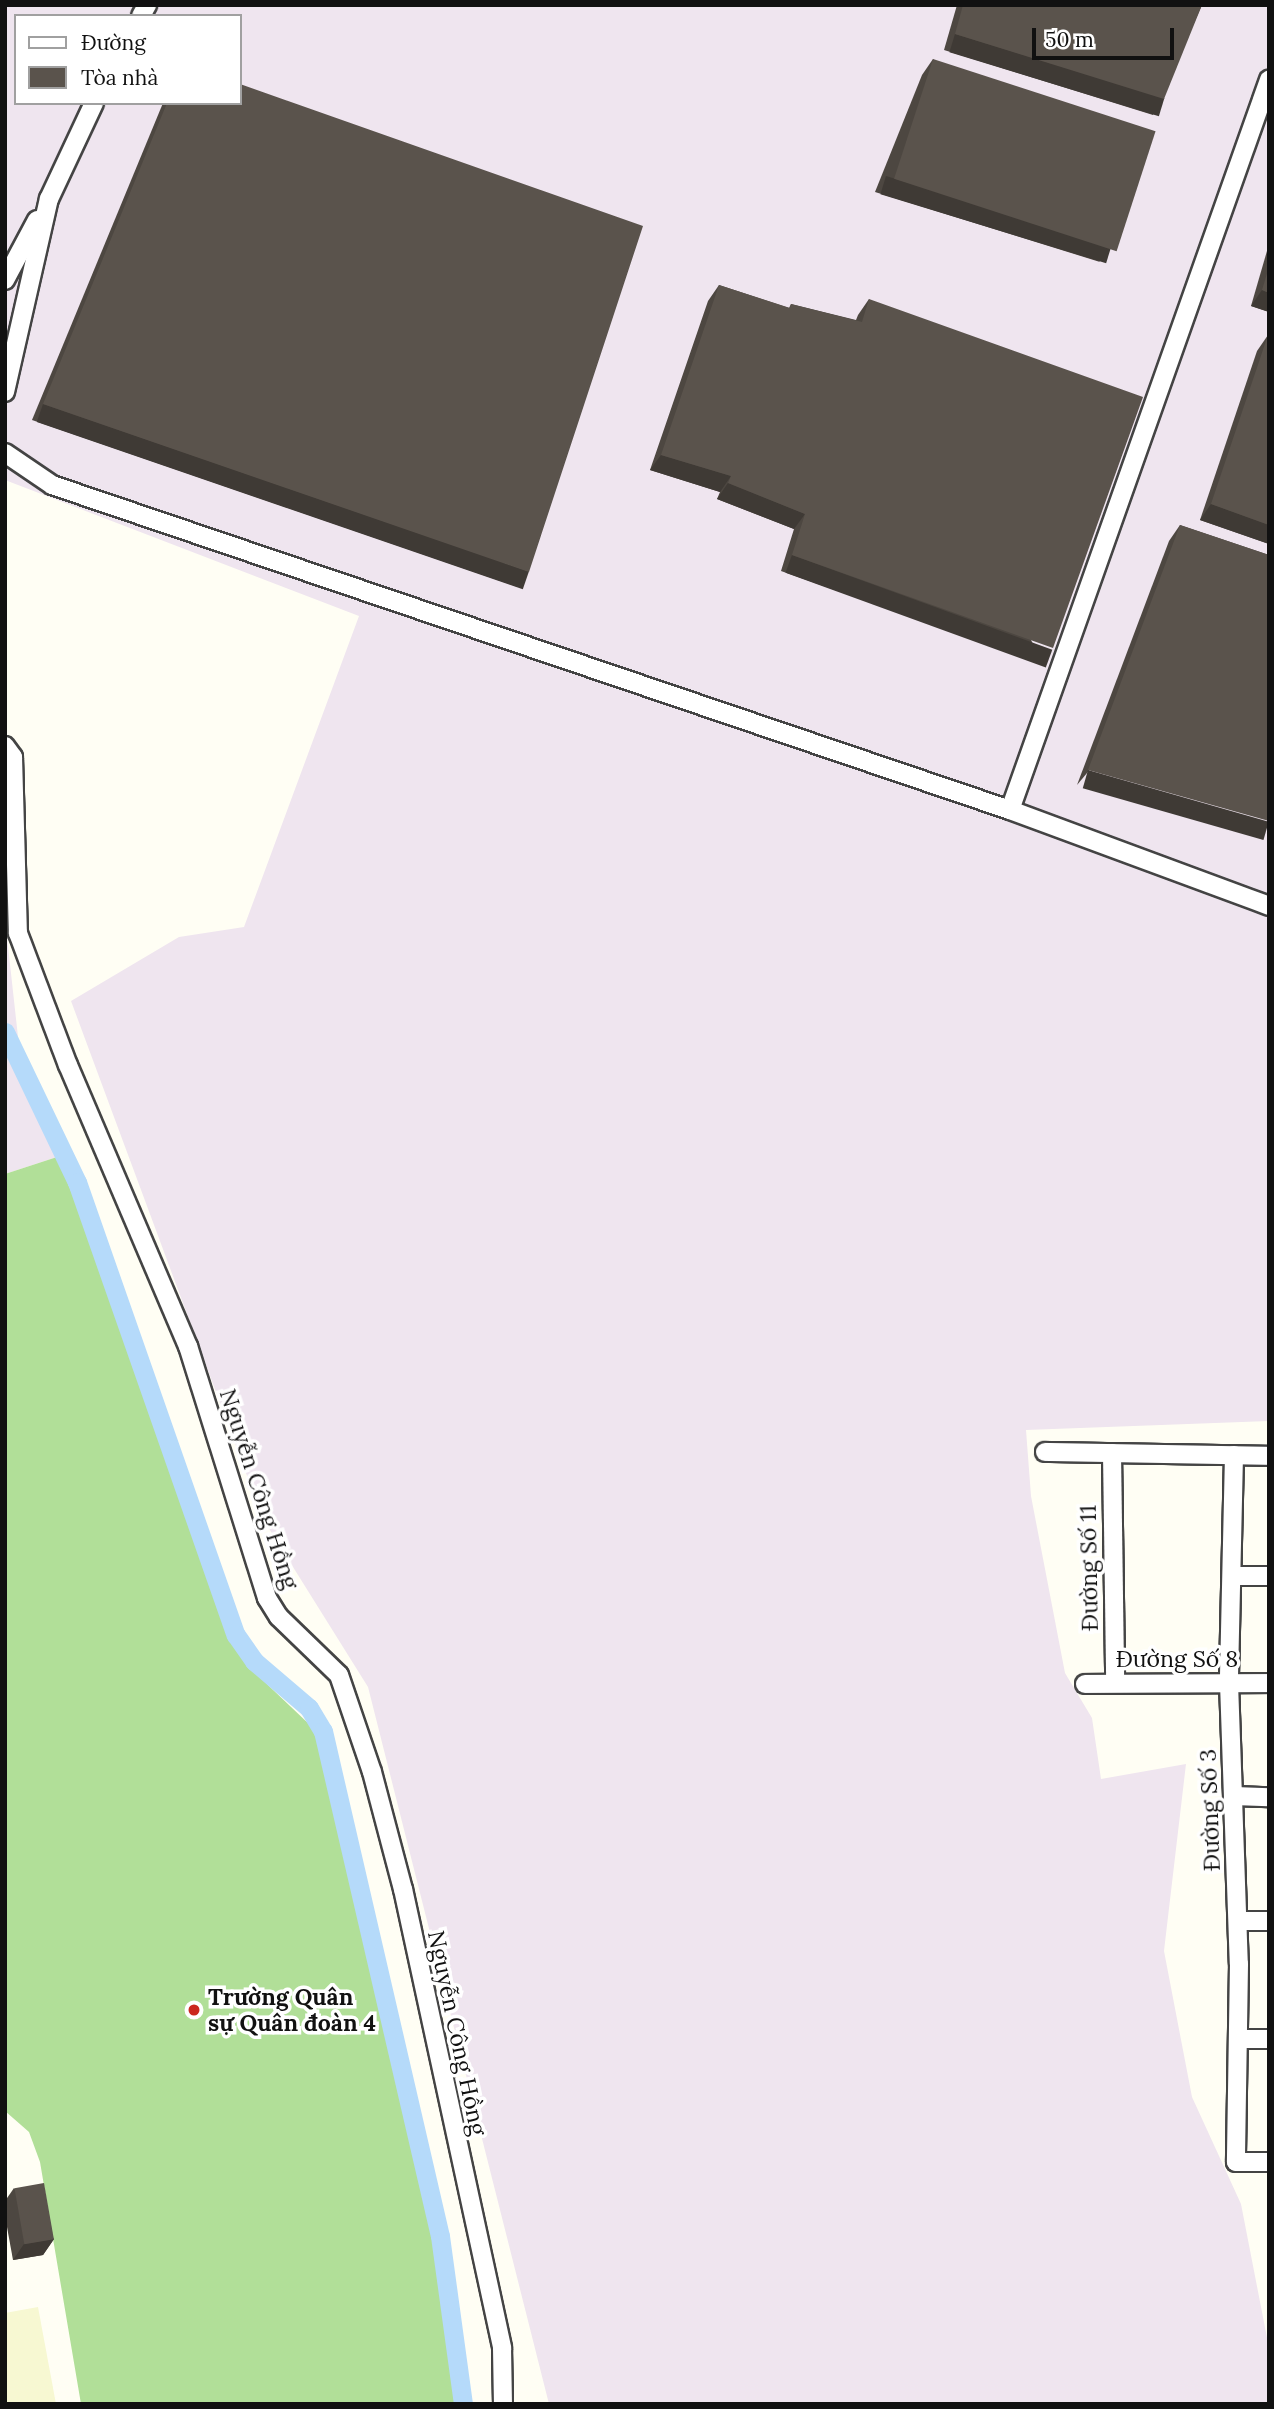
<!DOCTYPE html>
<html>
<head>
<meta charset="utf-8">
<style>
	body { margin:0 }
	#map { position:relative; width:1274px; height:2409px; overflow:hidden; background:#fffef4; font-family:Lora,serif }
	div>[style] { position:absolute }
	.industrial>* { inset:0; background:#efe5ef }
	.farmland>* { inset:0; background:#f7f8d2 }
	.forest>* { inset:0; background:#b1df98 }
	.canal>* { height:19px; margin:-9.5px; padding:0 9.5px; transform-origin:9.5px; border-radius:9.5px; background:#b5dafa }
	.roads { filter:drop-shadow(2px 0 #444) drop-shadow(-2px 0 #444) drop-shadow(0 2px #444) drop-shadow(0 -2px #444) }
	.street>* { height:18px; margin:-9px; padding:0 9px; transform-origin:9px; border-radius:9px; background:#fff }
	.wall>* { inset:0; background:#4d4741 }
	.shaded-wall>* { inset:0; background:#3f3a35; transform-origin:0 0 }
	.building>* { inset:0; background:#5a534c; transform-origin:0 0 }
	.dots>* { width:19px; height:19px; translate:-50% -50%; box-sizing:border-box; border:4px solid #fff; border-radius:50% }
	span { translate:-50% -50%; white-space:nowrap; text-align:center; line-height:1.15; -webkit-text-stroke:7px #fff; paint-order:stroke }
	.street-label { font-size:23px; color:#111 }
	.poi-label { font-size:23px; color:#111; font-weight:700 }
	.left { translate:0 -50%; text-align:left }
	.frame { position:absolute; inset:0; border:7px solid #111; pointer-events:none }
	.legend { position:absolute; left:14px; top:14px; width:228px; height:91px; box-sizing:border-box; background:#fff; border:2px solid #a0a0a0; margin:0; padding:9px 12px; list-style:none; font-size:21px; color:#111 }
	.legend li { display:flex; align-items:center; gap:14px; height:35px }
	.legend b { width:35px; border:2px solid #a0a0a0 }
	.scale { position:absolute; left:1032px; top:28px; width:142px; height:32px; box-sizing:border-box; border:4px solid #111; border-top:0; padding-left:9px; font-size:21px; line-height:24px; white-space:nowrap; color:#111; -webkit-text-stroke:5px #fff; paint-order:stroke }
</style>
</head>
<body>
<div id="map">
	<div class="industrial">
		<div style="clip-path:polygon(evenodd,5px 5px,1269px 5px,1269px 1421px,1026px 1430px,1031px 1496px,1065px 1673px,1092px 1718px,1101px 1779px,1186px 1764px,1164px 1951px,1192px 2097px,1241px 2204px,1269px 2348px,1269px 2404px,549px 2404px,368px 1687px,263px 1519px,71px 1001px,179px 937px,244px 927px,359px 616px,5px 480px,5px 5px,16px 16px,240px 16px,240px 103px,16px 103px,16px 16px)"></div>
		<div style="clip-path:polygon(5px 919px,24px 1091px,57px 1157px,5px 1174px)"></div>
	</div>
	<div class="farmland">
		<div style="clip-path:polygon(38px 2307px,56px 2404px,5px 2404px,5px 2313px)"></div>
	</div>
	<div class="forest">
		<div style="clip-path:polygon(57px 1157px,113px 1293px,232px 1642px,247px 1665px,311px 1726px,324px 1757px,438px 2245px,457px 2404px,81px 2404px,40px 2162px,29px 2132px,5px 2111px,5px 1174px)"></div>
	</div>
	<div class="canal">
		<div style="left:5px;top:1032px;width:166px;rotate:64.4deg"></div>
		<div style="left:77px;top:1182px;width:480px;rotate:70.7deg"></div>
		<div style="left:236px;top:1635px;width:32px;rotate:55deg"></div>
		<div style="left:254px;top:1661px;width:72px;rotate:40.5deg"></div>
		<div style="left:309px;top:1708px;width:27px;rotate:59deg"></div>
		<div style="left:323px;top:1731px;width:518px;rotate:76.96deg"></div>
		<div style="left:440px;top:2236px;width:170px;rotate:82.2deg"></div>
	</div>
	<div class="roads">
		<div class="street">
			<div style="left:141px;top:16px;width:13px;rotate:-61deg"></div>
			<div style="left:5px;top:280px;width:68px;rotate:-61.9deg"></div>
			<div style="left:5px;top:392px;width:198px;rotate:-77.2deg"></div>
			<div style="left:49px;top:199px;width:106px;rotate:-64.9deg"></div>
			<div style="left:5px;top:453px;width:57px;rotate:34.2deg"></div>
			<div style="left:52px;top:485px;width:1012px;rotate:18.74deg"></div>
			<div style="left:1010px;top:810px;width:276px;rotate:20.3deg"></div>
			<div style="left:5px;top:746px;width:14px;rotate:54deg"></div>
			<div style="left:13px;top:757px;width:176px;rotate:88.4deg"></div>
			<div style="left:18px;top:933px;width:141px;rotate:69.3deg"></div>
			<div style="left:68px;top:1065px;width:306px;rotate:66.9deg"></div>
			<div style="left:188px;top:1346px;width:264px;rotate:72.6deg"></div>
			<div style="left:267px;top:1598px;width:22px;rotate:58deg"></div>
			<div style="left:279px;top:1617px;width:83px;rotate:44deg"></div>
			<div style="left:339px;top:1675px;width:102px;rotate:71.2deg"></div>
			<div style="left:372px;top:1772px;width:121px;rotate:75.2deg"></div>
			<div style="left:403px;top:1889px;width:470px;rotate:77.8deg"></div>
			<div style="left:502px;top:2348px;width:56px;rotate:89deg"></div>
			<div style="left:1010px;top:810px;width:775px;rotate:-70.47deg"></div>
			<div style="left:1045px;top:1452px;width:224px;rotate:1deg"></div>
			<div style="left:1112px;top:1453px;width:229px;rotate:89.2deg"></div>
			<div style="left:1234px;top:1455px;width:228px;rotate:91.3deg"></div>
			<div style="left:1229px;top:1683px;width:281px;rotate:88deg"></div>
			<div style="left:1239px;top:1964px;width:198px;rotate:90.9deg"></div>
			<div style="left:1236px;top:2162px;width:33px"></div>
			<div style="left:1232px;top:1576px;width:37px"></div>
			<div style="left:1085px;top:1684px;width:184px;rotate:-0.3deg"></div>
			<div style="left:1234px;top:1796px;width:35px;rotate:2deg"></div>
			<div style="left:1238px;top:1921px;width:31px"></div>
			<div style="left:1238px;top:2039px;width:31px"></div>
		</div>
	</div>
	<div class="wall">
		<div style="clip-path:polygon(957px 5px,1202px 5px,1153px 115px,944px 50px)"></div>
		<div style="clip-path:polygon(933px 59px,1100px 262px,875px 192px,922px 75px)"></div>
		<div style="clip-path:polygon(163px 103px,240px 103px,518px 587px,32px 420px)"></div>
		<div style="clip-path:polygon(1269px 244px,1269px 312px,1251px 306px)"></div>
		<div style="clip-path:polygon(719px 285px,789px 308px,791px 304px,856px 320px,858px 315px,869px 299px,1042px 663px,781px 571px,794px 529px,717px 499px,720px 492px,650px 470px,708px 301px)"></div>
		<div style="clip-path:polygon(1268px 335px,1269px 336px,1269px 544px,1200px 520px,1257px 351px)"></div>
		<div style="clip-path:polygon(1180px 525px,1269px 555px,1077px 785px,1169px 541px)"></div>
		<div style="clip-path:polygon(14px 2188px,54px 2239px,43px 2255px,13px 2260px,5px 2216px,5px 2201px)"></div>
	</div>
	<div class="shaded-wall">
		<div style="left:955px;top:34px;width:219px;height:19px;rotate:17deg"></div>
		<div style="left:886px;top:176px;width:236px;height:19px;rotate:17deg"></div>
		<div style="clip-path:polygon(1262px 290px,1269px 293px,1269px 312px,1251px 306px)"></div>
		<div style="left:43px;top:404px;width:514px;height:19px;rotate:19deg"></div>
		<div style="clip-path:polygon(661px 455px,731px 476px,720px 492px,650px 470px)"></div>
		<div style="clip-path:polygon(728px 483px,805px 514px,794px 529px,717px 499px)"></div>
		<div style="clip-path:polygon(1211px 504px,1269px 525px,1269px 544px,1200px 520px)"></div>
		<div style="left:792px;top:555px;width:277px;height:19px;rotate:20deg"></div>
		<div style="left:1088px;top:770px;width:188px;height:19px;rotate:16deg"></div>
		<div style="clip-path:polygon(54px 2239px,43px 2255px,13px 2260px,24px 2244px)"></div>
	</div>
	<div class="building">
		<div style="clip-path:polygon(963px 5px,1202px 5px,1164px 99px,955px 34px)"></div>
		<div style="left:933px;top:59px;width:234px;height:126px;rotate:18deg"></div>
		<div style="clip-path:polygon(240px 84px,643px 226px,529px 572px,43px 404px,167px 103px,240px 103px)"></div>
		<div style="clip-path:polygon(1269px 267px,1269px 293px,1262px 290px)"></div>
		<div style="clip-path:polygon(719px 285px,790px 308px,791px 304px,862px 322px,869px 299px,1143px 397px,1053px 648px,792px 555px,805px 514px,728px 483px,731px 476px,661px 455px)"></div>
		<div style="clip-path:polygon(1268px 335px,1269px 336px,1269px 525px,1211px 504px)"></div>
		<div style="clip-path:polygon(1180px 525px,1269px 555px,1269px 821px,1088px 770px)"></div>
		<div style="left:44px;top:2183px;width:57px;height:30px;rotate:80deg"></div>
	</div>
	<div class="dots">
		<div style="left:194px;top:2010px;background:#cb271e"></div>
	</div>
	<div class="street-label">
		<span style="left:259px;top:1489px;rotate:72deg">Nguyễn Công Hồng</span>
		<span style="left:1089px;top:1568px;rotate:-91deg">Đường Số 11</span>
		<span style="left:1177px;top:1659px">Đường Số 8</span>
		<span style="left:1210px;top:1810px;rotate:-92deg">Đường Số 3</span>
		<span style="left:457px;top:2033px;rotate:78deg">Nguyễn Công Hồng</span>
	</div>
	<div class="poi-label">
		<span class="left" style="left:208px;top:2010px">Trường Quân<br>sự Quân đoàn 4</span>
	</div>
	<div class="frame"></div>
	<ul class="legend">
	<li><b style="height:9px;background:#fff"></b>Đường</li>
	<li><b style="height:19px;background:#5a534c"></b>Tòa nhà</li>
	</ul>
	<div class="scale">50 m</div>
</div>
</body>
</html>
